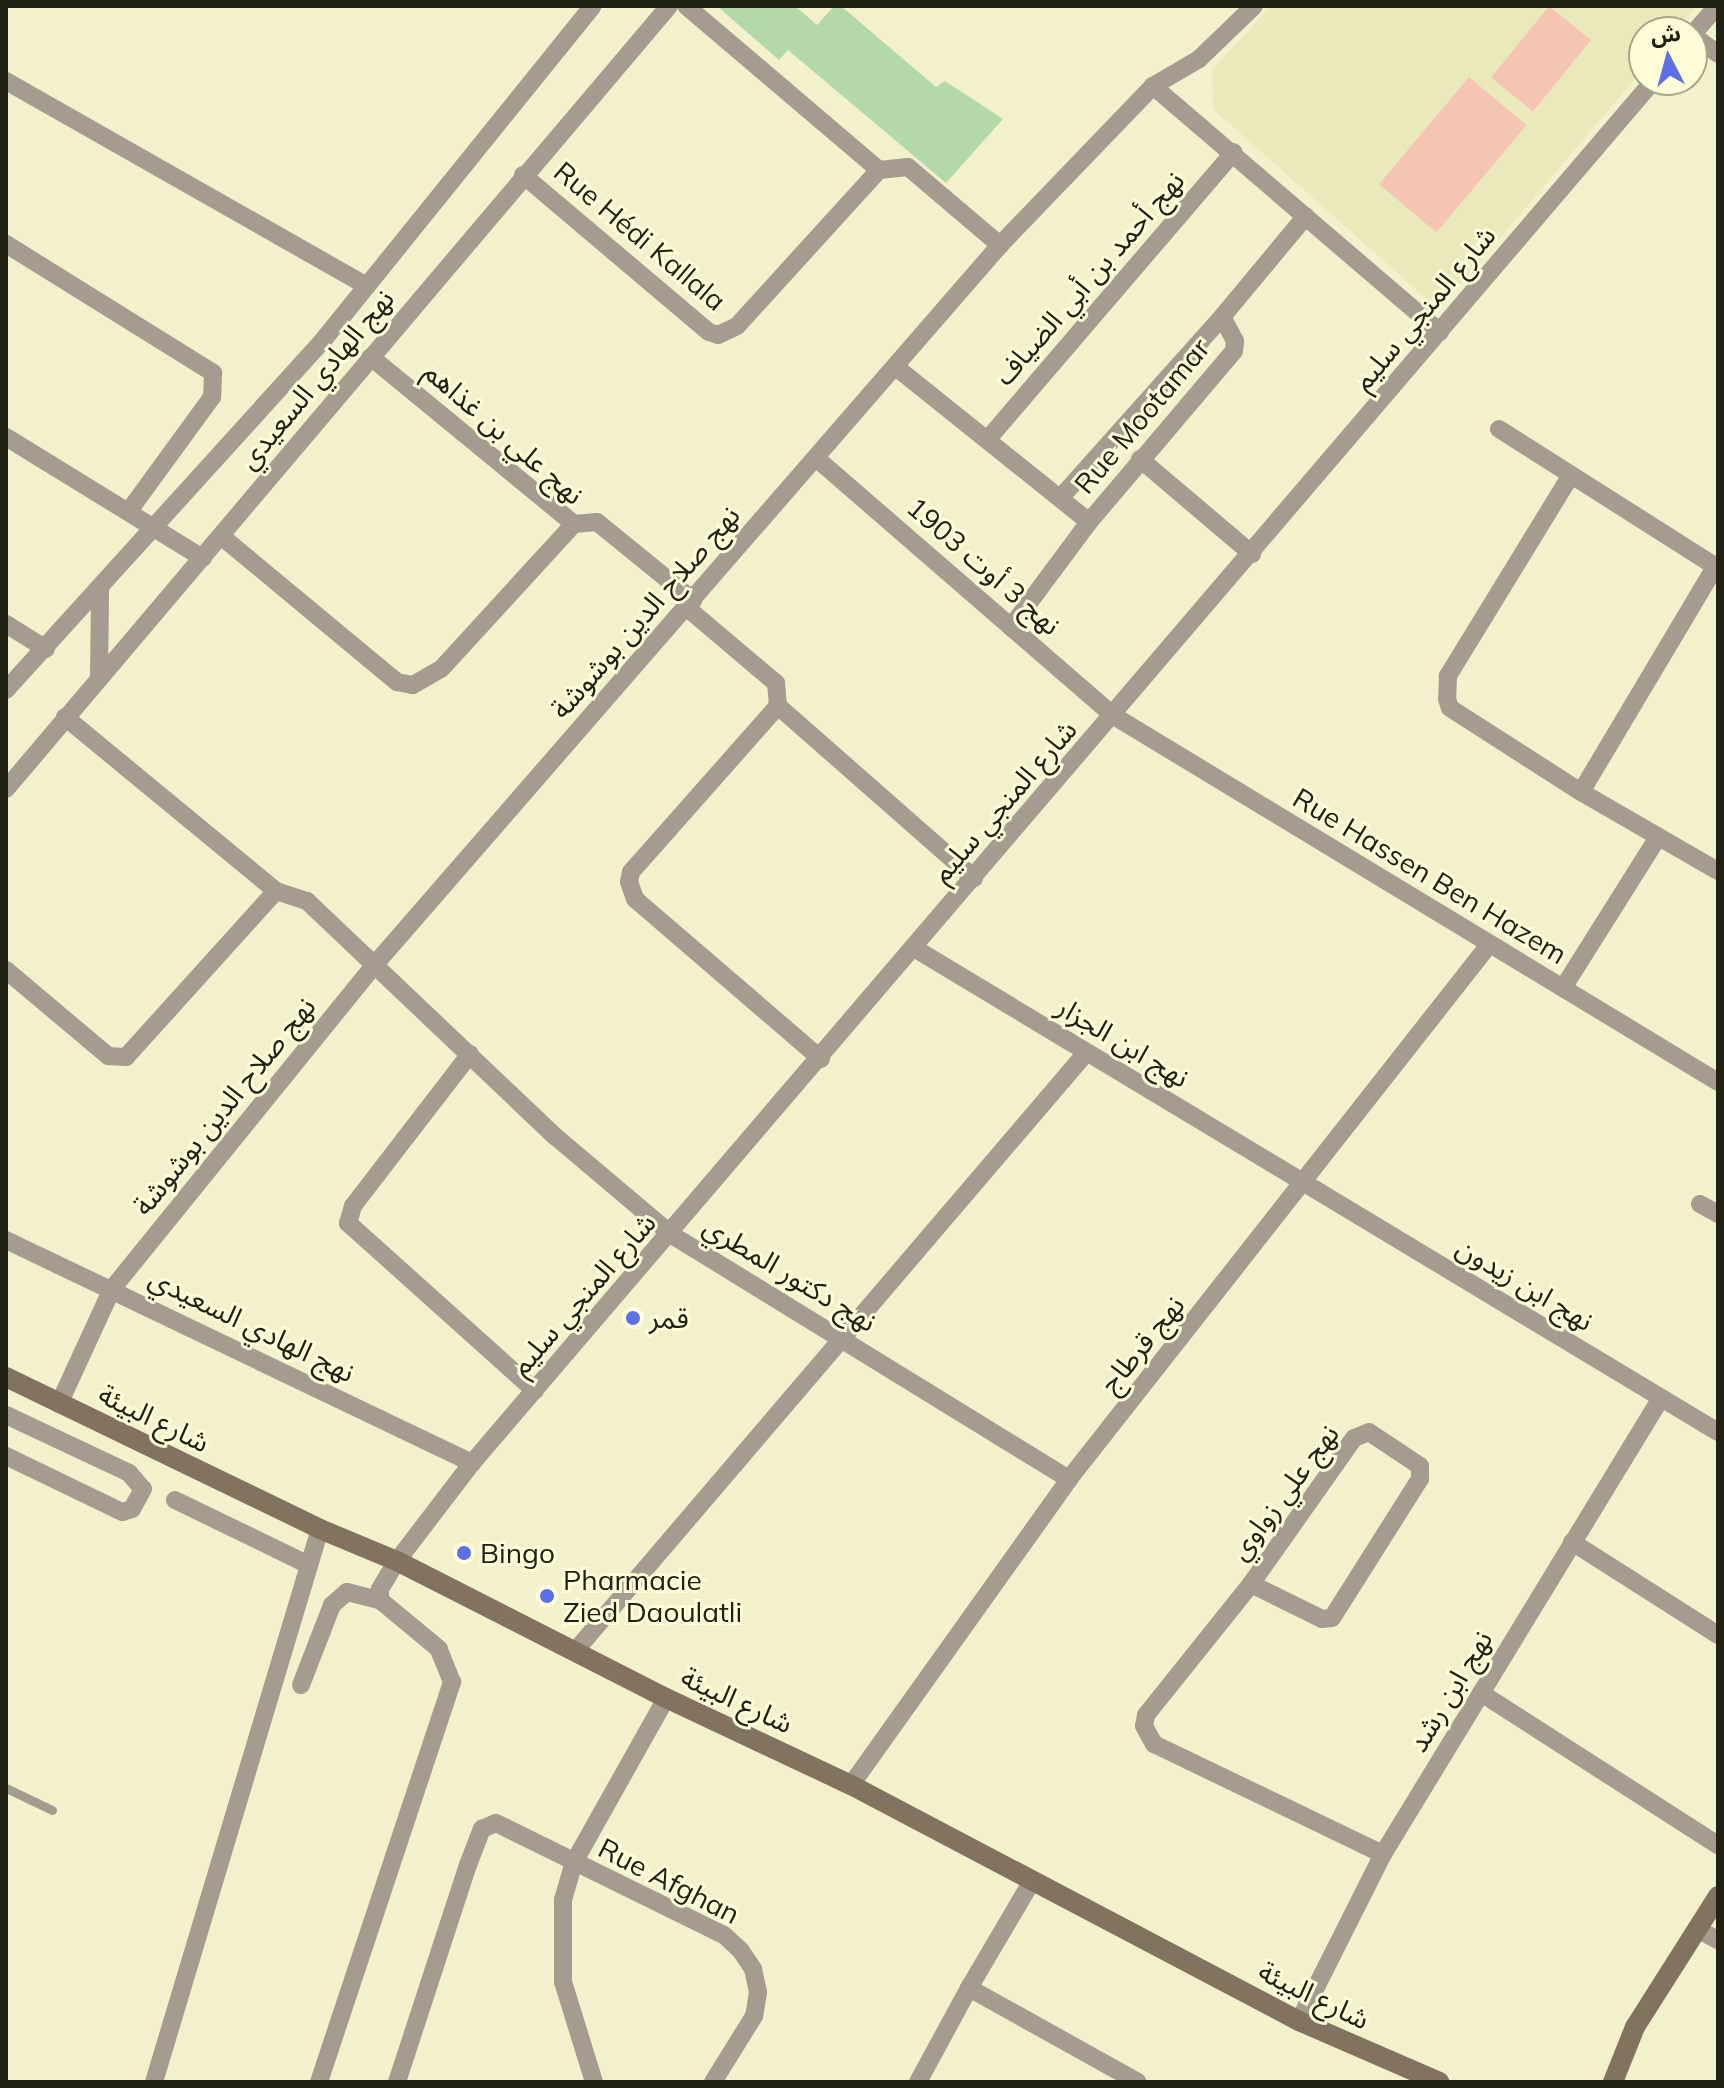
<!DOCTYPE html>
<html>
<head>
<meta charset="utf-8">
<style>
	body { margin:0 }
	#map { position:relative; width:1724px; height:2088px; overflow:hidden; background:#f2f1cc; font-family:Mulish,"Noto Sans Arabic",sans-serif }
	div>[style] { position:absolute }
	.built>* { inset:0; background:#eae9bc }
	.green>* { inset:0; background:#f5c5b4; transform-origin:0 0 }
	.building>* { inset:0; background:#b3d8ab }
	.lane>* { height:9px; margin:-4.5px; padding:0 4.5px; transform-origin:4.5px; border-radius:4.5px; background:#a59b8e }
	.street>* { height:18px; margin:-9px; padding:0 9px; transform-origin:9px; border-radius:9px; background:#a59b8e }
	.secondary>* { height:20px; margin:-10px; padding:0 10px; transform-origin:10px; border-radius:10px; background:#827361 }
	.dots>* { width:22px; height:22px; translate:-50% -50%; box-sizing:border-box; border:4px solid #fffed9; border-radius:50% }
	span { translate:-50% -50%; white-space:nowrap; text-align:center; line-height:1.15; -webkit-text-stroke:6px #fffed9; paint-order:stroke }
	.street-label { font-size:28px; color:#212113 }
	.poi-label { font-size:28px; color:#212113 }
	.left { translate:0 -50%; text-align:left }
	.frame { position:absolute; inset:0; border:8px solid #212113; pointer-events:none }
	.north { position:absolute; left:1628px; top:16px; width:80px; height:80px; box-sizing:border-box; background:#fffed9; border:2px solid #a6a68a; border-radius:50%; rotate:354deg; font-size:22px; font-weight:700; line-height:32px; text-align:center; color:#212113 }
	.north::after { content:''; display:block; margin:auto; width:28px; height:36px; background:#5c70e7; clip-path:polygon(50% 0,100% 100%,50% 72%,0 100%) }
</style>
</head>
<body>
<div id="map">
	<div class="built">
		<div style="clip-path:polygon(1271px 6px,1697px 6px,1675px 32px,1644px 32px,1644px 68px,1439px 310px,1213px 109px,1212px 70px)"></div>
	</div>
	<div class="green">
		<div style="left:1549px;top:6px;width:54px;height:92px;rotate:39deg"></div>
		<div style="left:1469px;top:77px;width:75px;height:140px;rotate:40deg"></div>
	</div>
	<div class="building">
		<div style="clip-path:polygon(717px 6px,795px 6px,817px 25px,834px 6px,841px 6px,936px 87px,945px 81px,1003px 119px,946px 183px,788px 50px,779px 60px)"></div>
	</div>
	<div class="lane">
		<div style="left:6px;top:1788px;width:51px;rotate:25.6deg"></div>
	</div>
	<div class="street">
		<div style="left:1692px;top:35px;width:38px;rotate:-49deg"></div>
		<div style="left:1692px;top:35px;width:32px;rotate:36deg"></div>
		<div style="left:6px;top:81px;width:415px;rotate:29.6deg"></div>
		<div style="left:1153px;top:86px;width:378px;rotate:40.6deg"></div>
		<div style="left:879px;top:170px;width:29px;rotate:-6deg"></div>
		<div style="left:908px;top:167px;width:121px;rotate:40.3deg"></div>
		<div style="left:523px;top:175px;width:243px;rotate:40.2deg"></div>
		<div style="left:709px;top:332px;width:9px;rotate:18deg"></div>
		<div style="left:718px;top:335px;width:21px;rotate:-25deg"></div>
		<div style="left:737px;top:326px;width:211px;rotate:-47.7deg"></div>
		<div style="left:879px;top:170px;width:253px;rotate:-139.6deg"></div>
		<div style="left:6px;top:244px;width:244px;rotate:31.9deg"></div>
		<div style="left:213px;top:373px;width:24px;rotate:92deg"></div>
		<div style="left:212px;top:397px;width:142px;rotate:126.1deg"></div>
		<div style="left:1222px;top:317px;width:131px;rotate:-50.3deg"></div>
		<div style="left:897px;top:368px;width:246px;rotate:38.7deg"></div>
		<div style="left:1499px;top:429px;width:259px;rotate:32.4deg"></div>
		<div style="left:6px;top:437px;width:231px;rotate:31.6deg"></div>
		<div style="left:987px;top:440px;width:379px;rotate:-49.4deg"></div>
		<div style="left:816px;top:458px;width:394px;rotate:40.9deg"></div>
		<div style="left:1114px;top:716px;width:706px;rotate:31.21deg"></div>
		<div style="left:1140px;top:459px;width:147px;rotate:40.3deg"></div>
		<div style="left:1571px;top:475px;width:236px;rotate:121.5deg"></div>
		<div style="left:1448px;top:676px;width:23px;rotate:92deg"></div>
		<div style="left:1447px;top:699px;width:9px;rotate:72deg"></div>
		<div style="left:1450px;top:708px;width:156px;rotate:32.7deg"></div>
		<div style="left:1581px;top:792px;width:158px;rotate:30deg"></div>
		<div style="left:574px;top:524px;width:23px;rotate:-5deg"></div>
		<div style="left:597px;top:522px;width:124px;rotate:39.1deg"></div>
		<div style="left:221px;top:536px;width:229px;rotate:39.7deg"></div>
		<div style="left:397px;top:682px;width:16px;rotate:11deg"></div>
		<div style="left:413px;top:685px;width:32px;rotate:-30deg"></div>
		<div style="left:441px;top:669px;width:197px;rotate:-47.5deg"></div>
		<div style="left:574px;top:524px;width:263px;rotate:-140.6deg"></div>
		<div style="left:686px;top:607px;width:118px;rotate:40.2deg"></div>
		<div style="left:776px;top:683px;width:23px;rotate:85deg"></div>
		<div style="left:6px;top:624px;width:47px;rotate:32deg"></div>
		<div style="left:1011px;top:627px;width:131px;rotate:-53.4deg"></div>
		<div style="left:1089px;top:522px;width:224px;rotate:-49.7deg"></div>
		<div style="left:1234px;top:351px;width:10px;rotate:-84deg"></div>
		<div style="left:1235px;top:341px;width:27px;rotate:-118deg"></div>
		<div style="left:1222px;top:317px;width:243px;rotate:131.8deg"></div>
		<div style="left:99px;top:677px;width:87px;rotate:-89.3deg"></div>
		<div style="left:6px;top:690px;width:467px;rotate:-47.8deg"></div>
		<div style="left:320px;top:344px;width:434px;rotate:-51.1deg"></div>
		<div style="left:65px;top:717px;width:273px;rotate:39.5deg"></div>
		<div style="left:276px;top:891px;width:33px;rotate:18deg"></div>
		<div style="left:307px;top:901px;width:343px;rotate:43.5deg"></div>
		<div style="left:556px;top:1137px;width:152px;rotate:40.2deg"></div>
		<div style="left:672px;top:1235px;width:466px;rotate:31.6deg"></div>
		<div style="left:6px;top:789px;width:1026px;rotate:-49.74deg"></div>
		<div style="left:1581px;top:792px;width:262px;rotate:-59.2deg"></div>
		<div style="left:914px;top:948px;width:938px;rotate:31.05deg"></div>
		<div style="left:6px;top:970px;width:133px;rotate:40.1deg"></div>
		<div style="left:108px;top:1056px;width:18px;rotate:3deg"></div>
		<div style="left:126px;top:1057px;width:224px;rotate:-47.9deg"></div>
		<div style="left:1563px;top:988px;width:178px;rotate:-57.8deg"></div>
		<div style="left:470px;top:1054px;width:192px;rotate:127.6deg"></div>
		<div style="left:353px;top:1206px;width:18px;rotate:106deg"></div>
		<div style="left:348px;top:1223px;width:251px;rotate:41.9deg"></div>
		<div style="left:821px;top:1059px;width:245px;rotate:-139.3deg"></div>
		<div style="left:635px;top:899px;width:18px;rotate:-109deg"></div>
		<div style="left:629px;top:882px;width:10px;rotate:-79deg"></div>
		<div style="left:631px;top:872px;width:222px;rotate:-48.5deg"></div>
		<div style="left:778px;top:706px;width:261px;rotate:41.3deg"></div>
		<div style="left:1700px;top:1204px;width:21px;rotate:29deg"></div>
		<div style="left:6px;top:1240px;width:517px;rotate:25.57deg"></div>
		<div style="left:59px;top:1404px;width:127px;rotate:-65.3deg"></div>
		<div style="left:112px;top:1289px;width:421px;rotate:-51deg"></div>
		<div style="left:377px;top:962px;width:950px;rotate:-49.01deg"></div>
		<div style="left:1000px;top:245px;width:221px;rotate:-46.1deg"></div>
		<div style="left:1153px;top:86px;width:53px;rotate:-30.4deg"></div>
		<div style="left:1199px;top:59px;width:76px;rotate:-43.9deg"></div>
		<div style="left:6px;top:1415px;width:136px;rotate:25.2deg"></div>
		<div style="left:129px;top:1473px;width:21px;rotate:49deg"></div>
		<div style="left:143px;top:1489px;width:23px;rotate:119deg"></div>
		<div style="left:132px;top:1509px;width:10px;rotate:163deg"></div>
		<div style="left:122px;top:1512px;width:129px;rotate:-154.2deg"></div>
		<div style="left:175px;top:1500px;width:149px;rotate:25.9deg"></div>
		<div style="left:1572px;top:1542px;width:173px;rotate:32.5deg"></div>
		<div style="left:1251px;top:1584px;width:79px;rotate:26.2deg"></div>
		<div style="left:1322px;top:1619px;width:10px;rotate:-6deg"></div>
		<div style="left:1332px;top:1618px;width:165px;rotate:-57.7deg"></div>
		<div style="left:1420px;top:1479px;width:13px;rotate:-90deg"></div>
		<div style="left:1420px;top:1466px;width:61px;rotate:-146.3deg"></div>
		<div style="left:1369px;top:1432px;width:16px;rotate:158deg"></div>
		<div style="left:1354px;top:1438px;width:179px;rotate:125.2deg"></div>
		<div style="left:1251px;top:1584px;width:168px;rotate:128.7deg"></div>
		<div style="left:1146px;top:1715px;width:11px;rotate:100deg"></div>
		<div style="left:1144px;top:1726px;width:21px;rotate:61deg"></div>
		<div style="left:1154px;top:1744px;width:254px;rotate:25.7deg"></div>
		<div style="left:576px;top:1650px;width:784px;rotate:-49.5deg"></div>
		<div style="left:301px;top:1685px;width:86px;rotate:-68.8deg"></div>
		<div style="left:332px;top:1605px;width:20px;rotate:-41deg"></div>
		<div style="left:347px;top:1592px;width:34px;rotate:14deg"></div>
		<div style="left:1481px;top:1693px;width:282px;rotate:32.7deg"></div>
		<div style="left:851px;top:1785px;width:376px;rotate:-54.5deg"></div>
		<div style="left:1069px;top:1479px;width:678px;rotate:-51.83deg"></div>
		<div style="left:1697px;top:1929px;width:24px;rotate:28deg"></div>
		<div style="left:969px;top:1988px;width:124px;rotate:-59.5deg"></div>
		<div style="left:1299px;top:2021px;width:187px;rotate:-63.3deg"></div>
		<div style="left:1383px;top:1854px;width:534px;rotate:-58.63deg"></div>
		<div style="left:154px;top:2082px;width:577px;rotate:-73.29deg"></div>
		<div style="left:319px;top:2082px;width:422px;rotate:-71.6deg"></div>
		<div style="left:452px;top:1682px;width:35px;rotate:-112deg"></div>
		<div style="left:439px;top:1649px;width:77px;rotate:-140.3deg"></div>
		<div style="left:380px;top:1600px;width:11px;rotate:-90deg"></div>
		<div style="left:380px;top:1589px;width:33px;rotate:-59deg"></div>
		<div style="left:397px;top:1561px;width:123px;rotate:-52.6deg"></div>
		<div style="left:472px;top:1463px;width:1819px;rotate:-49.48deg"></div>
		<div style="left:397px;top:2082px;width:228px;rotate:-71.9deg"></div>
		<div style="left:468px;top:1865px;width:39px;rotate:-69deg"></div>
		<div style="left:482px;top:1829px;width:15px;rotate:-23deg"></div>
		<div style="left:496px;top:1823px;width:254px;rotate:26.2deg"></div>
		<div style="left:724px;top:1935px;width:23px;rotate:43deg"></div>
		<div style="left:741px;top:1951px;width:22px;rotate:56deg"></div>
		<div style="left:753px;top:1969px;width:24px;rotate:78deg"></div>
		<div style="left:758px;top:1992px;width:24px;rotate:99deg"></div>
		<div style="left:754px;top:2016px;width:78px;rotate:121.8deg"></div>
		<div style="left:594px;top:2082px;width:105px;rotate:-107.2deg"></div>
		<div style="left:563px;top:1982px;width:82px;rotate:-90deg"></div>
		<div style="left:563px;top:1900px;width:37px;rotate:-74deg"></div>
		<div style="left:573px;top:1864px;width:190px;rotate:-60.7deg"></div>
		<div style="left:918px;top:2082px;width:107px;rotate:-61.5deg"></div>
		<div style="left:969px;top:1988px;width:193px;rotate:29.1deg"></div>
	</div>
	<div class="secondary">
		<div style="left:6px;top:1377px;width:349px;rotate:25.8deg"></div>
		<div style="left:320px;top:1529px;width:83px;rotate:22.6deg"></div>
		<div style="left:397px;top:1561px;width:302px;rotate:27deg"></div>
		<div style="left:666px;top:1698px;width:204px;rotate:25.2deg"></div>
		<div style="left:851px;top:1785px;width:506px;rotate:27.78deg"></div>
		<div style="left:1299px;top:2021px;width:153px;rotate:23.5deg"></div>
		<div style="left:1613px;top:2082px;width:59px;rotate:-68.2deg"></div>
		<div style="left:1635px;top:2027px;width:155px;rotate:-57.6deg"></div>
	</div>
	<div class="dots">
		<div style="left:633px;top:1318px;background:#5c70e7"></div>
		<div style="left:464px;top:1553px;background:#5c70e7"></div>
		<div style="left:547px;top:1596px;background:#5c70e7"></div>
	</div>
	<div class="street-label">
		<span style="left:640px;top:236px;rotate:40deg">Rue Hédi Kallala</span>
		<span style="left:1089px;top:278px;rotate:-49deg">نهج أحمد بن أبي الضياف</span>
		<span style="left:1424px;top:308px;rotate:-50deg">شارع المنجي سليم</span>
		<span style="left:316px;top:379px;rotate:-50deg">نهج الهادي السعيدي</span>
		<span style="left:1142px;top:416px;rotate:-50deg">Rue Mootamar</span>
		<span style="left:504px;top:433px;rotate:41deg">نهج علي بن غذاهم</span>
		<span style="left:984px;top:566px;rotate:41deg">نهج 3 أوت 1903</span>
		<span style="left:645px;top:612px;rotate:-49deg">نهج صلاح الدين بوشوشة</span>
		<span style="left:1004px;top:801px;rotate:-49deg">شارع المنجي سليم</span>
		<span style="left:1430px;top:876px;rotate:31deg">Rue Hassen Ben Hazem</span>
		<span style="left:1123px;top:1042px;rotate:31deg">نهج ابن الجزار</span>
		<span style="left:224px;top:1106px;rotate:-51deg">نهج صلاح الدين بوشوشة</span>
		<span style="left:790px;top:1274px;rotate:31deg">نهج دكتور المطري</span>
		<span style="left:1525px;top:1284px;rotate:31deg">نهج ابن زيدون</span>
		<span style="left:583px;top:1294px;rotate:-49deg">شارع المنجي سليم</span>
		<span style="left:252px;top:1325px;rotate:26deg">نهج الهادي السعيدي</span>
		<span style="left:1142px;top:1344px;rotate:-51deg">نهج قرطاج</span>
		<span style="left:154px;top:1418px;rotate:26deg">شارع البيئة</span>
		<span style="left:1284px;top:1492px;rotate:-53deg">نهج علي زواوي</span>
		<span style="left:1450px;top:1691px;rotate:-59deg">نهج ابن رشد</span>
		<span style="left:737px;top:1700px;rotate:25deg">شارع البيئة</span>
		<span style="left:669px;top:1881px;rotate:27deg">Rue Afghan</span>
		<span style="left:1314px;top:1995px;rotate:26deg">شارع البيئة</span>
	</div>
	<div class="poi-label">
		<span class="left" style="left:649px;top:1318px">قمر</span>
		<span class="left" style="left:480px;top:1553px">Bingo</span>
		<span class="left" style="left:563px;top:1596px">Pharmacie<br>Zied Daoulatli</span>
	</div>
	<div class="frame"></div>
	<div class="north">ش</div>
</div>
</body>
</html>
